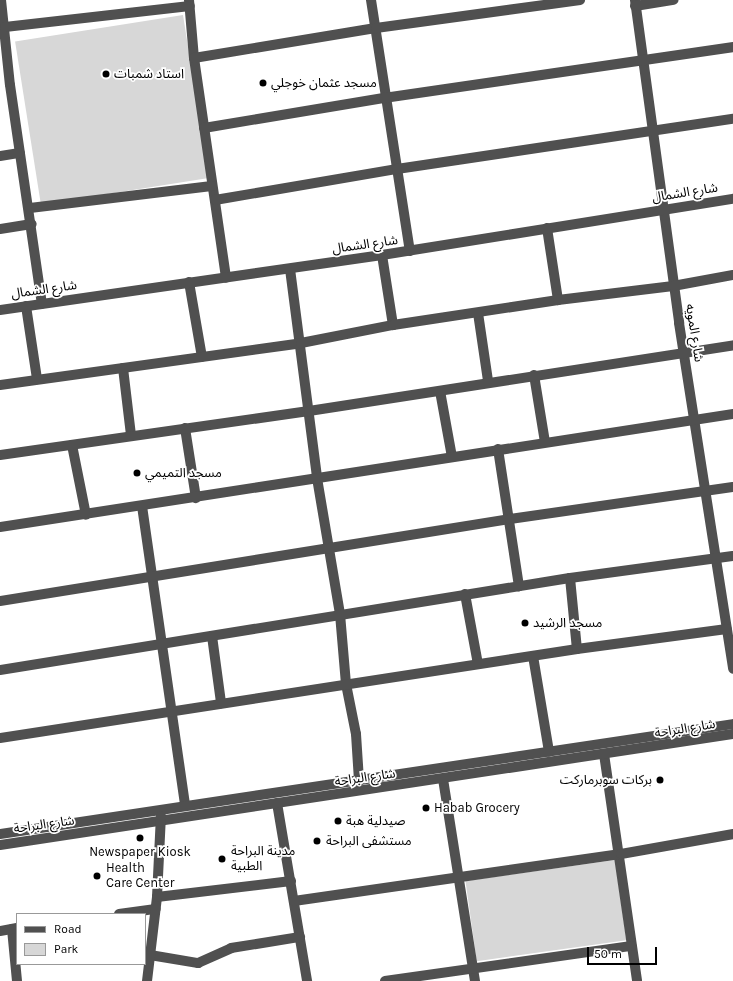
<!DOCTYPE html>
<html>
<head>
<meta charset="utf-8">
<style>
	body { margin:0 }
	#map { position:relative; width:733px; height:981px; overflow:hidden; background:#fff; font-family:Karla,"Noto Sans Arabic",sans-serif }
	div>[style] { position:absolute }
	.green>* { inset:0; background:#d7d7d7; transform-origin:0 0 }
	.minor>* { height:10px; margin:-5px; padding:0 5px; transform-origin:5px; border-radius:5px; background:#505050 }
	.dots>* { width:11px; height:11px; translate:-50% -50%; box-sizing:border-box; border:2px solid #fff; border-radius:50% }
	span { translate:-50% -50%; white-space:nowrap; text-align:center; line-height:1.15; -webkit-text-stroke:3.5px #fff; paint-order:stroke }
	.poi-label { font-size:13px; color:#000 }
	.left { translate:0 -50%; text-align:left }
	.right { translate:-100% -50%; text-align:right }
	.street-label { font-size:13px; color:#000 }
	.legend { position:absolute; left:16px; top:913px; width:130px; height:52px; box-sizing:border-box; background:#fff; border:1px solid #999; margin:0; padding:5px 7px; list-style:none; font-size:12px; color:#000 }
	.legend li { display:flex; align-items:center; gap:8px; height:20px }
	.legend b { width:20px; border:1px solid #999 }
	.scale { position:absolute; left:587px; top:947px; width:70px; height:18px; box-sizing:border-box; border:2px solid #000; border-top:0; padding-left:5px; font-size:12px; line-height:14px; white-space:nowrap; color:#000; -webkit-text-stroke:3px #fff; paint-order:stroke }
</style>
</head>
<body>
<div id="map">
	<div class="green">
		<div style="left:183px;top:15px;width:165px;height:170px;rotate:81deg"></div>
		<div style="left:615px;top:860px;width:81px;height:151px;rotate:82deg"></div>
	</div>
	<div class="minor">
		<div style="left:1px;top:0;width:85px;rotate:84deg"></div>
		<div style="left:10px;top:85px;width:221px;rotate:81.7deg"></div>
		<div style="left:189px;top:0;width:58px;rotate:85.1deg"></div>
		<div style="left:194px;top:58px;width:222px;rotate:81.7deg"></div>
		<div style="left:371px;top:0;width:254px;rotate:81.2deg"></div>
		<div style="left:635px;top:0;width:326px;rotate:82.2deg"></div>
		<div style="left:679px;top:323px;width:350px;rotate:81.1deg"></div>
		<div style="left:635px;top:6px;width:39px;rotate:-9deg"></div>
		<div style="left:5px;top:27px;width:186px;rotate:-6.5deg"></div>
		<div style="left:194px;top:58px;width:184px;rotate:-9.4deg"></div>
		<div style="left:376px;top:28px;width:206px;rotate:-7.8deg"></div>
		<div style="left:204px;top:128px;width:182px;rotate:-9.5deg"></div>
		<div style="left:384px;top:98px;width:353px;rotate:-8.3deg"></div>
		<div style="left:0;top:156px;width:20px;rotate:-9deg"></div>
		<div style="left:215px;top:200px;width:185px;rotate:-9.7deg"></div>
		<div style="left:397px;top:169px;width:340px;rotate:-8.5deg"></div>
		<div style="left:30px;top:208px;width:183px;rotate:-6.9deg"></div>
		<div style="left:547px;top:228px;width:73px;rotate:81.3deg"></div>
		<div style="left:0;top:229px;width:32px;rotate:-9deg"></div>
		<div style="left:382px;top:255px;width:71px;rotate:81.1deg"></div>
		<div style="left:290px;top:269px;width:211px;rotate:82.6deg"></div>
		<div style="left:317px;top:478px;width:138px;rotate:80.4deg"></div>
		<div style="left:340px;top:614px;width:70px;rotate:85.1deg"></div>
		<div style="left:346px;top:684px;width:51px;rotate:78.7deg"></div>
		<div style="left:356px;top:734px;width:47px;rotate:86.3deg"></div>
		<div style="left:189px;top:282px;width:76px;rotate:80.2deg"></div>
		<div style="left:26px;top:306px;width:74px;rotate:81.4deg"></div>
		<div style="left:0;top:310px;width:386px;rotate:-8.2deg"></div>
		<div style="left:382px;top:255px;width:355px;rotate:-9.1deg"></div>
		<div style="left:478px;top:313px;width:69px;rotate:81.6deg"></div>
		<div style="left:123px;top:368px;width:67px;rotate:83.2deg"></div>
		<div style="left:534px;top:375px;width:68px;rotate:80.7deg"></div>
		<div style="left:0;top:385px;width:304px;rotate:-7.9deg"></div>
		<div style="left:301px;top:343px;width:94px;rotate:-11.1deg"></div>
		<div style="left:393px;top:325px;width:167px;rotate:-8.6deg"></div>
		<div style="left:558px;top:300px;width:116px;rotate:-6.9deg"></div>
		<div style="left:673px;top:286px;width:61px;rotate:-10.4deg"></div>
		<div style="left:440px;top:391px;width:67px;rotate:79.7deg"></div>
		<div style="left:185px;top:428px;width:71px;rotate:81.1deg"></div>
		<div style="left:72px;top:445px;width:71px;rotate:78.7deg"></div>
		<div style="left:498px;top:449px;width:139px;rotate:81.3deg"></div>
		<div style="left:0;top:455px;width:312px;rotate:-8.1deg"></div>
		<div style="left:309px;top:411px;width:429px;rotate:-8.8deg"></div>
		<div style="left:142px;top:506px;width:303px;rotate:81.8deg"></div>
		<div style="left:0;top:527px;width:742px;rotate:-8.76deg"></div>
		<div style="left:570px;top:578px;width:71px;rotate:84.4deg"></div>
		<div style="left:465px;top:594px;width:71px;rotate:79.5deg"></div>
		<div style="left:0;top:601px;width:517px;rotate:-9.13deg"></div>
		<div style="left:510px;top:519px;width:225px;rotate:-8.2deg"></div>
		<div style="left:212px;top:636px;width:68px;rotate:82.3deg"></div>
		<div style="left:533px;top:656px;width:97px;rotate:80.5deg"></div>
		<div style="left:0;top:670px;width:577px;rotate:-9.17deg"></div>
		<div style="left:570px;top:578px;width:164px;rotate:-7.7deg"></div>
		<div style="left:0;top:738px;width:584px;rotate:-8.77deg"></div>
		<div style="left:577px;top:649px;width:151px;rotate:-7.6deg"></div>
		<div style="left:604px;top:754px;width:229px;rotate:81.7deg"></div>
		<div style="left:443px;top:779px;width:205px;rotate:81deg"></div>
		<div style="left:277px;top:803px;width:181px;rotate:80.4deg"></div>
		<div style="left:0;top:834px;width:741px;rotate:-8.53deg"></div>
		<div style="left:0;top:845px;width:741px;rotate:-8.61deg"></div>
		<div style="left:157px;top:897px;width:135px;rotate:-6.8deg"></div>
		<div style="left:294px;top:901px;width:330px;rotate:-8.2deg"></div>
		<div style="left:621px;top:854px;width:114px;rotate:-10.1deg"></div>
		<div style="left:119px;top:914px;width:37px;rotate:-8deg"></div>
		<div style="left:12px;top:929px;width:52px;rotate:84.5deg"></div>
		<div style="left:0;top:931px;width:17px;rotate:-10deg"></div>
		<div style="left:150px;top:955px;width:49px;rotate:9.5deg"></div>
		<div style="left:198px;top:963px;width:36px;rotate:-24deg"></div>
		<div style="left:231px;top:948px;width:70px;rotate:-9.1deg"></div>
		<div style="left:147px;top:981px;width:85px;rotate:-83.2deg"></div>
		<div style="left:157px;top:897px;width:81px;rotate:-87.2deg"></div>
		<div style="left:385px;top:981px;width:249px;rotate:-8.1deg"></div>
	</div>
	<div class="dots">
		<div style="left:106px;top:74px;background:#000"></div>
		<div style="left:263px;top:83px;background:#000"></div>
		<div style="left:137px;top:473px;background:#000"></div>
		<div style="left:525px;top:623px;background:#000"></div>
		<div style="left:660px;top:780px;background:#000"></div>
		<div style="left:426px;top:808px;background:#000"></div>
		<div style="left:338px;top:821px;background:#000"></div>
		<div style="left:140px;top:838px;background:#000"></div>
		<div style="left:317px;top:841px;background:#000"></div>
		<div style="left:222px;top:859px;background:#000"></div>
		<div style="left:97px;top:876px;background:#000"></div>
	</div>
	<div class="poi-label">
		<span class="left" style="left:114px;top:74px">استاد شمبات</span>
		<span class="left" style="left:271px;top:83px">مسجد عثمان خوجلي</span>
		<span class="left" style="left:145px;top:473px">مسجد التميمي</span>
		<span class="left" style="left:533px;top:623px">مسجد الرشيد</span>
		<span class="right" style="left:652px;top:780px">بركات سوبرماركت</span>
		<span class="left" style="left:434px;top:808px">Habab Grocery</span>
		<span class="left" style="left:346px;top:821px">صيدلية هبة</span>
		<span class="left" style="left:326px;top:841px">مستشفى البراحة</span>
		<span style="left:140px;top:852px">Newspaper Kiosk</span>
		<span class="left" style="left:231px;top:859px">مدينة البراحة<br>الطبية</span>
		<span class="left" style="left:106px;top:876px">Health<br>Care Center</span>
	</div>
	<div class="street-label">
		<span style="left:685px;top:193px;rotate:-9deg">شارع الشمال</span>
		<span style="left:365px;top:245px;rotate:-8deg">شارع الشمال</span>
		<span style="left:44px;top:290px;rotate:-8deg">شارع الشمال</span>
		<span style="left:694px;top:333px;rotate:81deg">شارع المويه</span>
		<span style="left:685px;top:729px;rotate:-9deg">شارع البراحة</span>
		<span style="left:365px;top:778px;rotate:-8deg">شارع البراحة</span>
		<span style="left:44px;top:825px;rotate:-8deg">شارع البراحة</span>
	</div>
	<ul class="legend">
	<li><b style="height:5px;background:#505050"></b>Road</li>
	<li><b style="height:11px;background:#d7d7d7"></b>Park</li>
	</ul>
	<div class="scale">50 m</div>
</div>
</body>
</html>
